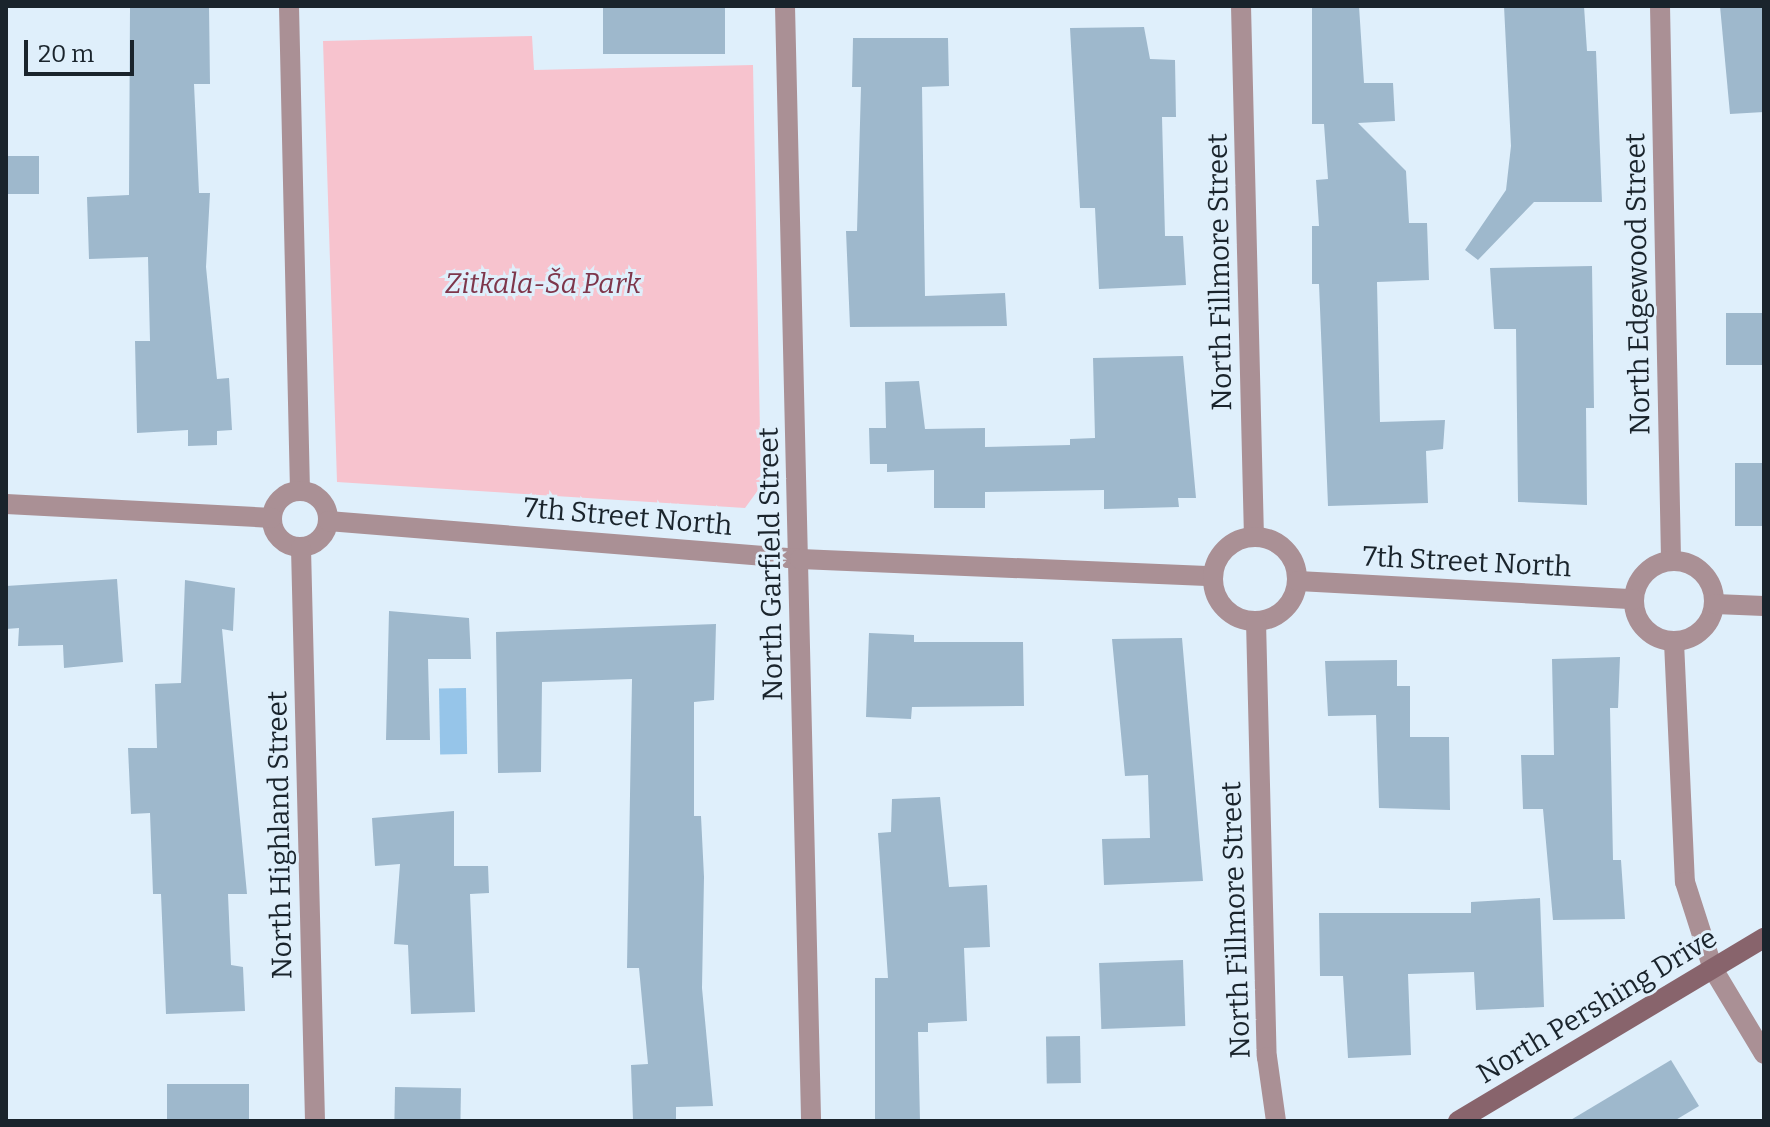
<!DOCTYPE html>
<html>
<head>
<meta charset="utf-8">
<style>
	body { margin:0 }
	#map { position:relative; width:1770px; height:1127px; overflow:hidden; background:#dfeffb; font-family:Bitter,serif }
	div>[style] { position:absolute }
	.green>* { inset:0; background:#f7c3ce }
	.water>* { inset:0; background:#96c5e9; transform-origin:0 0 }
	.building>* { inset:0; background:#9eb8cc; transform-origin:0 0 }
	.street>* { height:20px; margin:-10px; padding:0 10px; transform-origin:10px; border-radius:10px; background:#aa9095 }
	.street>.ring { margin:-10px; padding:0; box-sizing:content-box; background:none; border:20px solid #aa9095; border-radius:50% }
	.secondary>* { height:20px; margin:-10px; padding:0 10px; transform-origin:10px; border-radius:10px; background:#88646c }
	span { translate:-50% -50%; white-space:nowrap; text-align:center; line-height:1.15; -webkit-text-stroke:6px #dfeffb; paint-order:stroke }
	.street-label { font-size:28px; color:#1a242c }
	.park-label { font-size:28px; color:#7e364b; font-style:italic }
	.frame { position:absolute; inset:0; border:8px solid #1a242c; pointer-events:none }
	.scale { position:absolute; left:24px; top:40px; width:110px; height:36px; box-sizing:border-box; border:4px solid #1a242c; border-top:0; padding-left:10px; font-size:24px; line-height:28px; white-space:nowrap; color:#1a242c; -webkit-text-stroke:6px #dfeffb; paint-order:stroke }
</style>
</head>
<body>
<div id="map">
	<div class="green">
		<div style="clip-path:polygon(532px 36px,534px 70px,753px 65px,761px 486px,745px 508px,337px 482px,323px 41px)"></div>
	</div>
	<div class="water">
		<div style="left:466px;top:688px;width:66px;height:27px;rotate:89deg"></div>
	</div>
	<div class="building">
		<div style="clip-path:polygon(130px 6px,209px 6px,210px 84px,194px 84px,199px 193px,210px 193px,206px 267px,217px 379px,229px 378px,232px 430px,217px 431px,217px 445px,188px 446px,188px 430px,137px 433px,135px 341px,150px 341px,148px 257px,89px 259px,87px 197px,129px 195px)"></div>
		<div style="left:603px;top:6px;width:122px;height:48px"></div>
		<div style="clip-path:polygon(1312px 6px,1359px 6px,1364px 83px,1393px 83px,1395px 121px,1358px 123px,1406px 171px,1409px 223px,1427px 223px,1429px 280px,1377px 282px,1380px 422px,1445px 420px,1443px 449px,1426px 451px,1428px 503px,1328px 506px,1319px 284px,1312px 284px,1312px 226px,1319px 226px,1316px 180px,1328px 179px,1324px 124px,1312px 124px)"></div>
		<div style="clip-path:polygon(1504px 6px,1584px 6px,1587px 51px,1596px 51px,1602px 202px,1534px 202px,1478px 260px,1465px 250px,1506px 190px,1511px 146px)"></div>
		<div style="clip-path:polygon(1720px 6px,1764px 6px,1764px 112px,1730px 114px)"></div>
		<div style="clip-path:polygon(1144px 27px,1150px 59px,1175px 60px,1176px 117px,1162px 117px,1165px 236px,1183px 236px,1186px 285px,1099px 289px,1095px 208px,1080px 208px,1070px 28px)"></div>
		<div style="clip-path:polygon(853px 38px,948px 38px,949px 86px,922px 87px,925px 296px,1005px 293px,1007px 326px,850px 327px,846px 231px,857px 231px,861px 87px,852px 87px)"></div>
		<div style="left:6px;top:156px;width:33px;height:38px"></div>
		<div style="clip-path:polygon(1592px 266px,1594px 408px,1586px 408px,1587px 505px,1518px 502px,1516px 329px,1494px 329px,1490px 268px)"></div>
		<div style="left:1764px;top:313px;width:52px;height:38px;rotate:90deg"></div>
		<div style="clip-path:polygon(1183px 356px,1196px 498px,1178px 498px,1179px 507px,1104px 509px,1104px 490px,985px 492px,985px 508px,934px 508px,934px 470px,887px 472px,887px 464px,870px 464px,869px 428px,886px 428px,885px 382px,919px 381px,925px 429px,985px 428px,985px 447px,1070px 445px,1070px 439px,1095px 438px,1093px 358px)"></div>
		<div style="left:1735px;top:463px;width:29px;height:63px"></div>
		<div style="clip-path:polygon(117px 579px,123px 662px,64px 668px,63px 645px,18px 646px,19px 628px,6px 629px,6px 586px)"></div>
		<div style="clip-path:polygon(185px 580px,235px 588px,233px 631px,222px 629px,247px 894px,228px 894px,231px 965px,243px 967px,245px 1011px,166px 1014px,161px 894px,153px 894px,150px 813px,131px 814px,128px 748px,157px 748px,155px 684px,181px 683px)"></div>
		<div style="clip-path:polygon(389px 611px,469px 618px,471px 659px,428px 659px,430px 740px,386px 740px)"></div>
		<div style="clip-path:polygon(716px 624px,714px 700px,694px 702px,694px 816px,701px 816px,704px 877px,702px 988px,713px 1106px,676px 1107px,676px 1119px,633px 1120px,631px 1065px,648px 1064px,639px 968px,627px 968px,632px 679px,542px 682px,541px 772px,498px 773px,496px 632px)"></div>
		<div style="clip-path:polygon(869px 633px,914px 635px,914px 642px,1023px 642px,1024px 706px,912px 707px,911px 719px,866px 717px)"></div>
		<div style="clip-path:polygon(1182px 638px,1203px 881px,1104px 885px,1102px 839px,1150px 838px,1148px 775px,1125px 776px,1112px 639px)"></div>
		<div style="clip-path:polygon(1620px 657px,1618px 708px,1610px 708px,1613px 860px,1621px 860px,1625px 919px,1553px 920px,1543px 809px,1523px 809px,1521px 755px,1554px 755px,1552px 659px)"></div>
		<div style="clip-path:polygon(1397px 660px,1397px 686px,1410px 686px,1410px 737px,1449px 737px,1450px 810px,1379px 808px,1376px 715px,1328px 716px,1325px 661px)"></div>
		<div style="clip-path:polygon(940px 797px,949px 887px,987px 885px,990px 947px,964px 948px,967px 1021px,928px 1023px,928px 1032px,918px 1032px,920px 1121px,875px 1121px,875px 978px,888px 978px,878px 833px,891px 832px,892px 799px)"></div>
		<div style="clip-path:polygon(454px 811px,454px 866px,488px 866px,489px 893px,470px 894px,475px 1012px,411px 1014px,408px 945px,394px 944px,400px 864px,375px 866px,372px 818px)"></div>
		<div style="clip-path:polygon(1540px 898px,1544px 1007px,1476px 1010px,1474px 972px,1408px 974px,1411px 1055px,1348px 1058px,1343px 976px,1320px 976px,1319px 913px,1471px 913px,1471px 902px)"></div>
		<div style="left:1183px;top:960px;width:66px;height:84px;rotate:88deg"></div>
		<div style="left:1080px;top:1036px;width:47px;height:34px;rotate:89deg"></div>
		<div style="clip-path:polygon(1671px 1060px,1699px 1106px,1674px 1121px,1569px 1121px)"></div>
		<div style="left:167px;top:1084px;width:82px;height:37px"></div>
		<div style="left:395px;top:1087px;width:66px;height:34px;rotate:1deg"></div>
	</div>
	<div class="street">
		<div style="left:289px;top:6px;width:485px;rotate:88.7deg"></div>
		<div style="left:785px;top:6px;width:1115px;rotate:88.66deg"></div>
		<div style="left:1241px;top:6px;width:531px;rotate:88.6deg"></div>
		<div style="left:1660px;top:6px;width:554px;rotate:88.86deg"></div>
		<div class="ring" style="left:272px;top:491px;width:36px;height:36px"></div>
		<div style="left:6px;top:504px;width:266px;rotate:3deg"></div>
		<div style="left:328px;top:521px;width:474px;rotate:4.6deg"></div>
		<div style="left:800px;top:559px;width:413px;rotate:2.4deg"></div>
		<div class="ring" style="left:1213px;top:537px;width:64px;height:64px"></div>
		<div style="left:301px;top:548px;width:573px;rotate:88.6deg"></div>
		<div class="ring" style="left:1634px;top:561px;width:60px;height:60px"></div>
		<div style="left:1298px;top:581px;width:336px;rotate:3.1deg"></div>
		<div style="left:1715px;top:604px;width:49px;rotate:2.3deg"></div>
		<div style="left:1256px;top:621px;width:436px;rotate:88.6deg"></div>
		<div style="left:1267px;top:1057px;width:65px;rotate:82deg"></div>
		<div style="left:1674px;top:642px;width:240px;rotate:87.4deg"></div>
		<div style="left:1685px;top:882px;width:91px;rotate:72.2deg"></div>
		<div style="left:1713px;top:969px;width:99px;rotate:59deg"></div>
	</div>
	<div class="secondary">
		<div style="left:1458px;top:1121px;width:357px;rotate:-30.9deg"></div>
	</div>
	<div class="street-label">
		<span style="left:1220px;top:272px;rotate:-91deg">North Fillmore Street</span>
		<span style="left:1638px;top:284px;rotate:-91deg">North Edgewood Street</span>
		<span style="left:628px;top:517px;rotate:5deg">7th Street North</span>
		<span style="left:1467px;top:562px;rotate:3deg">7th Street North</span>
		<span style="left:771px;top:564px;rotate:-91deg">North Garfield Street</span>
		<span style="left:280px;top:835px;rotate:-91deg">North Highland Street</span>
		<span style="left:1236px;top:920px;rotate:-92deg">North Fillmore Street</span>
		<span style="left:1597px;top:1006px;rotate:-31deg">North Pershing Drive</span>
	</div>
	<div class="park-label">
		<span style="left:543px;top:284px">Zitkala-Ša Park</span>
	</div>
	<div class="frame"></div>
	<div class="scale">20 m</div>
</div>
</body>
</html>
